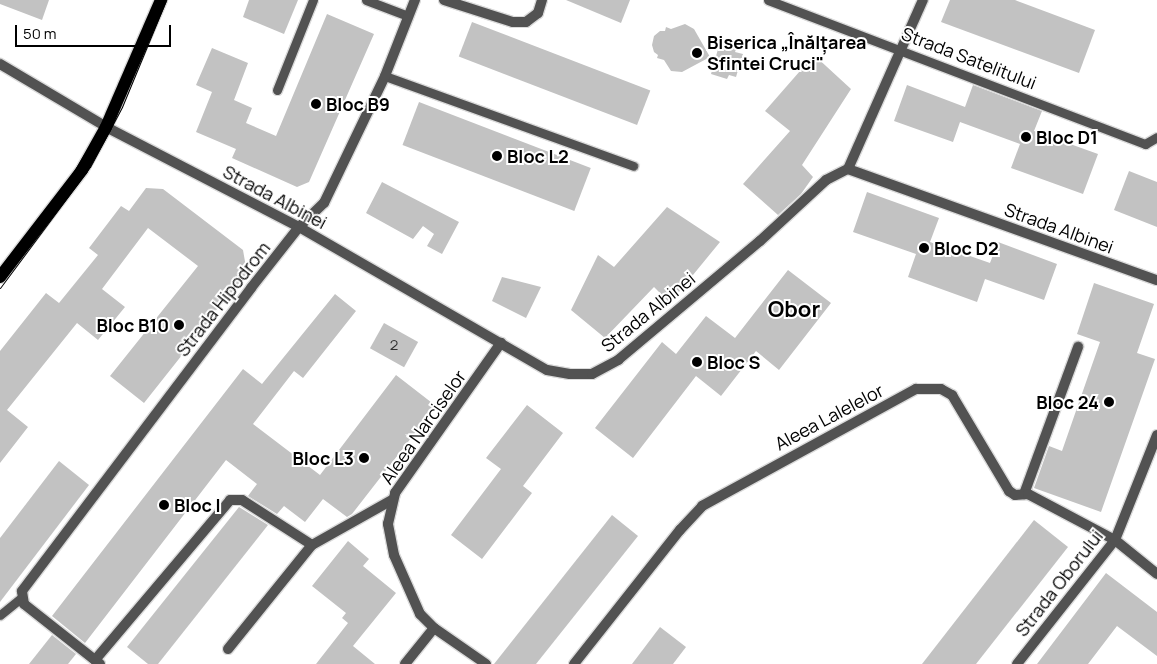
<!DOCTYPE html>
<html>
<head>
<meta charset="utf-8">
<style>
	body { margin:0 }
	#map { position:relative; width:1157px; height:664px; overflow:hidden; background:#fff; font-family:Manrope,sans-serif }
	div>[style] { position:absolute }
	.building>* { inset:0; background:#c2c2c2; transform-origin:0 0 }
	.roads { filter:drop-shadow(1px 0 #dbdbdb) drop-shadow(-1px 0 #dbdbdb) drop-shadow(0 1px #dbdbdb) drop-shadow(0 -1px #dbdbdb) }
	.lane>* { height:9px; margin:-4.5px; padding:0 4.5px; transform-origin:4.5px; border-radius:4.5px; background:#525252 }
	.street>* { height:10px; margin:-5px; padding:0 5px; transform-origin:5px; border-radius:5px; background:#525252 }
	.primary>* { height:12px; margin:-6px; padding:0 6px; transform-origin:6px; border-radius:6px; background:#000 }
	.tram>* { height:1px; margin:-0.5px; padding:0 0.5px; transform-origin:0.5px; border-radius:0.5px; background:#000 }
	.dots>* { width:14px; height:14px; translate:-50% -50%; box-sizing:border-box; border:2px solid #fff; border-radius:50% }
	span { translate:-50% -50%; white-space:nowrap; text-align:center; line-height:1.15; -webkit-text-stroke:4px #fff; paint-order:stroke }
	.number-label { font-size:15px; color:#303030 }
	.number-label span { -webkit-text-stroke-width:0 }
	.poi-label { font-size:18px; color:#000; font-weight:700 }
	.left { translate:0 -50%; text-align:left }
	.right { translate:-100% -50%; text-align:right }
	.street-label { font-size:18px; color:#000 }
	.district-label { font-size:22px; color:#000; font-weight:700 }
	.scale { position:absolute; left:15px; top:25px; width:156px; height:22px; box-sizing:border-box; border:2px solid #000; border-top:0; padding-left:6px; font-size:15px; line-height:18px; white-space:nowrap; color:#000; -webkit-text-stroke:4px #fff; paint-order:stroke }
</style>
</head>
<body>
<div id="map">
	<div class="building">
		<div style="clip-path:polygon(0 0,49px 0,42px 20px,0 4px)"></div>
		<div style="clip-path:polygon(249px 0,298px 0,284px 34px,243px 17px)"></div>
		<div style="clip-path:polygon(566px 0,630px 0,621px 23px)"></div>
		<div style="clip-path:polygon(950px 0,1015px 0,1095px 30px,1079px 73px,941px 22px)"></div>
		<div style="clip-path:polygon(327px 14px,374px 34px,309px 182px,297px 187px,232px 158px,236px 149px,196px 132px,212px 92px,196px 85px,212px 48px,248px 63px,234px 100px,252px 108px,246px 123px,276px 136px)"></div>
		<div style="left:472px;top:22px;width:191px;height:37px;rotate:21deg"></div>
		<div style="clip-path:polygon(685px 24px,694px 29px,710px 57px,682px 72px,671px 71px,664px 60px,657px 58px,658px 55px,654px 52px,652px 45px,654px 36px,660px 31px,665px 31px,666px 27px,671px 29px)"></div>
		<div style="clip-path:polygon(720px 42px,737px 47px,735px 52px,743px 54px,736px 77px,729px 75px,727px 79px,711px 74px)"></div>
		<div style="clip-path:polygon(814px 55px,851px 89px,802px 165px,813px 177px,801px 194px,778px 215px,743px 184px,790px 131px,765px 111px)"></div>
		<div style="clip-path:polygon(907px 85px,965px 107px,973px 85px,1042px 111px,1034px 131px,1098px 154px,1083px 194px,1011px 168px,1020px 144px,960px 122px,953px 142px,894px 121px)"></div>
		<div style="left:419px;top:102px;width:184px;height:46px;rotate:21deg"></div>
		<div style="clip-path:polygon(1129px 171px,1157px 182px,1157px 227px,1114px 210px)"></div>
		<div style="clip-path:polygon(382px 182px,459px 222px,442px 254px,427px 246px,434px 234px,423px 226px,413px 239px,366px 213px)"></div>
		<div style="clip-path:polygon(146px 188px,163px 189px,243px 250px,247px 273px,144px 403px,110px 376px,198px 266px,148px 228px,102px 289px,125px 307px,98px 340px,77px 323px,7px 410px,28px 427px,0 463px,0 351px,46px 293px,59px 303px,98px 255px,89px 248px,121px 206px,129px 211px)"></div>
		<div style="clip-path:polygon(867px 192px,939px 218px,930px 242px,990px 263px,998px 242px,1057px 264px,1044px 300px,985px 279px,977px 302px,908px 277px,916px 254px,853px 232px)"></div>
		<div style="clip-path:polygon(667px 207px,720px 242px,670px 303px,654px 287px,605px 338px,571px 310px,598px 255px,614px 267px)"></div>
		<div style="clip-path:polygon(788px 270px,831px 303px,779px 370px,756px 351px,721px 396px,696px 376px,633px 458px,595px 428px,662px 342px,676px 354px,706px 316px,735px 338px)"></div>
		<div style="clip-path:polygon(502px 277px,541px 287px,526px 318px,492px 301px)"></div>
		<div style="clip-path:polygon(1094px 283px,1154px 304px,1137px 353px,1155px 359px,1101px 512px,1034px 488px,1049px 446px,1062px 451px,1100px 342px,1077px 334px)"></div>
		<div style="clip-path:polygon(335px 294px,356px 311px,303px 378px,294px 371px,253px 424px,320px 475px,396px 375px,436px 406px,352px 514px,347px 517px,323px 499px,305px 522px,284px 506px,277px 514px,248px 496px,257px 484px,226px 460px,85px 643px,52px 616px,243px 369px,262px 384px)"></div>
		<div style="left:384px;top:323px;width:39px;height:29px;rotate:29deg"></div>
		<div style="clip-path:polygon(527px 405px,563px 433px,523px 486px,532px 493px,482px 559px,451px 535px,501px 469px,486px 458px)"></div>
		<div style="clip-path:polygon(59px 461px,89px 485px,0 602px,0 538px)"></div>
		<div style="clip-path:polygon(239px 507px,268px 525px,158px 664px,148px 664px,127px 647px)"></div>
		<div style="clip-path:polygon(612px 515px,638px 536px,536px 664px,494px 664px)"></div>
		<div style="clip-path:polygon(1034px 520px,1068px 547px,976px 664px,922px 664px)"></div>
		<div style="clip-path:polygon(348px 541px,369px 559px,363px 566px,396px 593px,353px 646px,375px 664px,316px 664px,348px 623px,342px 618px,346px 613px,312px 586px)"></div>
		<div style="clip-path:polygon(1106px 573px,1157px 612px,1157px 656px,1117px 626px,1088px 664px,1037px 664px)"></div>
		<div style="clip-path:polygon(660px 627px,686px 647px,673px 664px,632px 664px)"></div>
		<div style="clip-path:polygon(52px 635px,76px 654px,68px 664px,29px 664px)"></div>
	</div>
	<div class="roads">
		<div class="lane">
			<div style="left:366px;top:0;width:45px;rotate:20.9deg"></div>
			<div style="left:768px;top:0;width:404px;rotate:20.9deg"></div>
			<div style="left:1145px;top:144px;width:14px;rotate:-30deg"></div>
			<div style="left:385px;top:76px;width:264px;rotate:19.9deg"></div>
			<div style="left:277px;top:90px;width:97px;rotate:-68.2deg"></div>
			<div style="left:0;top:615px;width:28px;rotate:-39deg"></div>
		</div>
		<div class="street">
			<div style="left:444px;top:0;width:72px;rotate:17.7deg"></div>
			<div style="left:513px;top:22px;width:13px"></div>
			<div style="left:526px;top:22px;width:15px;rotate:-37deg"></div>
			<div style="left:538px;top:13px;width:14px;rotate:-73deg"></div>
			<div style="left:0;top:64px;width:128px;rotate:30.6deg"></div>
			<div style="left:110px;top:129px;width:213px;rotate:27.4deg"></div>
			<div style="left:299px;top:227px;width:286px;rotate:30deg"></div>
			<div style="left:547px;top:370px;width:23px;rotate:10deg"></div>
			<div style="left:570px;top:374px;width:22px"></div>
			<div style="left:592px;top:374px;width:30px;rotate:-28deg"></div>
			<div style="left:618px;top:360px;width:185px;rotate:-40deg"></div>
			<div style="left:760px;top:241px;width:90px;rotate:-42.7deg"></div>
			<div style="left:826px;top:180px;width:25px;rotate:-27deg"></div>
			<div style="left:848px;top:169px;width:328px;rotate:19.8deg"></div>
			<div style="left:848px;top:169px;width:185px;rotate:-66.1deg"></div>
			<div style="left:1024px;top:494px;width:157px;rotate:-69.8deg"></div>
			<div style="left:228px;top:649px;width:134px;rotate:-51.1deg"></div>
			<div style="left:312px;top:545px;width:92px;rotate:-29.4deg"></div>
			<div style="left:95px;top:660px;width:209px;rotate:-49.8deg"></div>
			<div style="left:230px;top:500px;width:12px"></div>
			<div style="left:242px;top:500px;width:83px;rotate:32.7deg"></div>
			<div style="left:100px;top:664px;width:97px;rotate:-141.7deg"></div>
			<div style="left:24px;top:604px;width:13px;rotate:-99deg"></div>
			<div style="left:22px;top:591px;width:380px;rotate:-52.9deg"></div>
			<div style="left:251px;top:288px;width:78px;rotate:-51.8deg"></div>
			<div style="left:299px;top:227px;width:35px;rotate:-44deg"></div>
			<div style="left:324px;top:203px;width:141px;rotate:-64.3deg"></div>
			<div style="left:385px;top:76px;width:82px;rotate:-68.5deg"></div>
			<div style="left:405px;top:664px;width:46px;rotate:-51.1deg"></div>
			<div style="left:486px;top:664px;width:63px;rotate:-145.3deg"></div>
			<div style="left:434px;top:628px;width:20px;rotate:-135deg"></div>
			<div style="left:420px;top:614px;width:64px;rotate:-113.8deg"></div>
			<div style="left:394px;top:555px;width:32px;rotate:-101deg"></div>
			<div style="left:388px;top:524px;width:32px;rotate:-77deg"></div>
			<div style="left:395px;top:493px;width:184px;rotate:-54.8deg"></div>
			<div style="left:574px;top:664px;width:171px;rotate:-51.7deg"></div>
			<div style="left:680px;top:530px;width:33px;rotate:-47deg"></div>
			<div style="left:702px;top:506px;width:244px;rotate:-28.7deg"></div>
			<div style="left:916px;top:389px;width:25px"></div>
			<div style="left:941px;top:389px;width:13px;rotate:29deg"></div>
			<div style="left:952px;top:395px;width:112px;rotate:59.3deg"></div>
			<div style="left:1009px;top:491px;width:7px;rotate:34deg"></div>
			<div style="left:1015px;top:495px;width:13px;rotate:-4deg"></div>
			<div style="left:1028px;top:494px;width:98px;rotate:27.9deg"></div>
			<div style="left:1115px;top:540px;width:54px;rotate:39deg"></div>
			<div style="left:1017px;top:664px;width:158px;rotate:-51.7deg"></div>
			<div style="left:1115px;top:540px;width:113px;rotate:-68.2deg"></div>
		</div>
		<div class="primary">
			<div style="left:0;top:277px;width:135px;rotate:-52.5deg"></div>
			<div style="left:82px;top:170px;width:49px;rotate:-60.8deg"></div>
			<div style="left:106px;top:127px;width:138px;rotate:-66.6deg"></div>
		</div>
	</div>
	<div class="tram">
		<div style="left:0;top:270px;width:118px;rotate:-52.9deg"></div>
		<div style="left:71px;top:176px;width:60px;rotate:-58.7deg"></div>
		<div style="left:102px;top:125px;width:136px;rotate:-67deg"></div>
		<div style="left:0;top:288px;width:151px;rotate:-53.4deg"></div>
		<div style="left:90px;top:167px;width:68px;rotate:-61.9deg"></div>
		<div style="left:122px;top:107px;width:116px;rotate:-67.6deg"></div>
	</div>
	<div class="dots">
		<div style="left:697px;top:53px;background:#000"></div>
		<div style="left:316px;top:104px;background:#000"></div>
		<div style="left:1026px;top:137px;background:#000"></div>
		<div style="left:497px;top:156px;background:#000"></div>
		<div style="left:924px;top:248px;background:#000"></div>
		<div style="left:179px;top:325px;background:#000"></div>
		<div style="left:697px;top:362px;background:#000"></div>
		<div style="left:1109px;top:402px;background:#000"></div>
		<div style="left:364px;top:458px;background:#000"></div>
		<div style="left:164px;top:505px;background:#000"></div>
	</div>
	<div class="number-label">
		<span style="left:394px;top:345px">2</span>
	</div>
	<div class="poi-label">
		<span class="left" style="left:707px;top:53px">Biserica „Înălțarea<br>Sfintei Cruci"</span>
		<span class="left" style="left:326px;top:104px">Bloc B9</span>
		<span class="left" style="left:1036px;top:137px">Bloc D1</span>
		<span class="left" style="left:507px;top:156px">Bloc L2</span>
		<span class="left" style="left:934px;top:248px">Bloc D2</span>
		<span class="right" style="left:169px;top:325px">Bloc B10</span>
		<span class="left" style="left:707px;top:362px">Bloc S</span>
		<span class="right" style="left:1099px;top:402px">Bloc 24</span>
		<span class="right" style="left:354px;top:458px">Bloc L3</span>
		<span class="left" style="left:174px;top:505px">Bloc I</span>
	</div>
	<div class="street-label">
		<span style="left:969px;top:58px;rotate:21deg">Strada Satelitului</span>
		<span style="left:275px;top:197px;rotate:28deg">Strada Albinei</span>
		<span style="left:1059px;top:228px;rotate:20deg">Strada Albinei</span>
		<span style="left:223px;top:299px;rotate:-52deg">Strada Hipodrom</span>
		<span style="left:648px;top:312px;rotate:-39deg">Strada Albinei</span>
		<span style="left:829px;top:417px;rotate:-28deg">Aleea Lalelelor</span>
		<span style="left:423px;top:427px;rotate:-55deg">Aleea Narciselor</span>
		<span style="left:1059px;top:583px;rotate:-52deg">Strada Oborului</span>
	</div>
	<div class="district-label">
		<span style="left:794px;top:310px">Obor</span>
	</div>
	<div class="scale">50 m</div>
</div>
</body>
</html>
